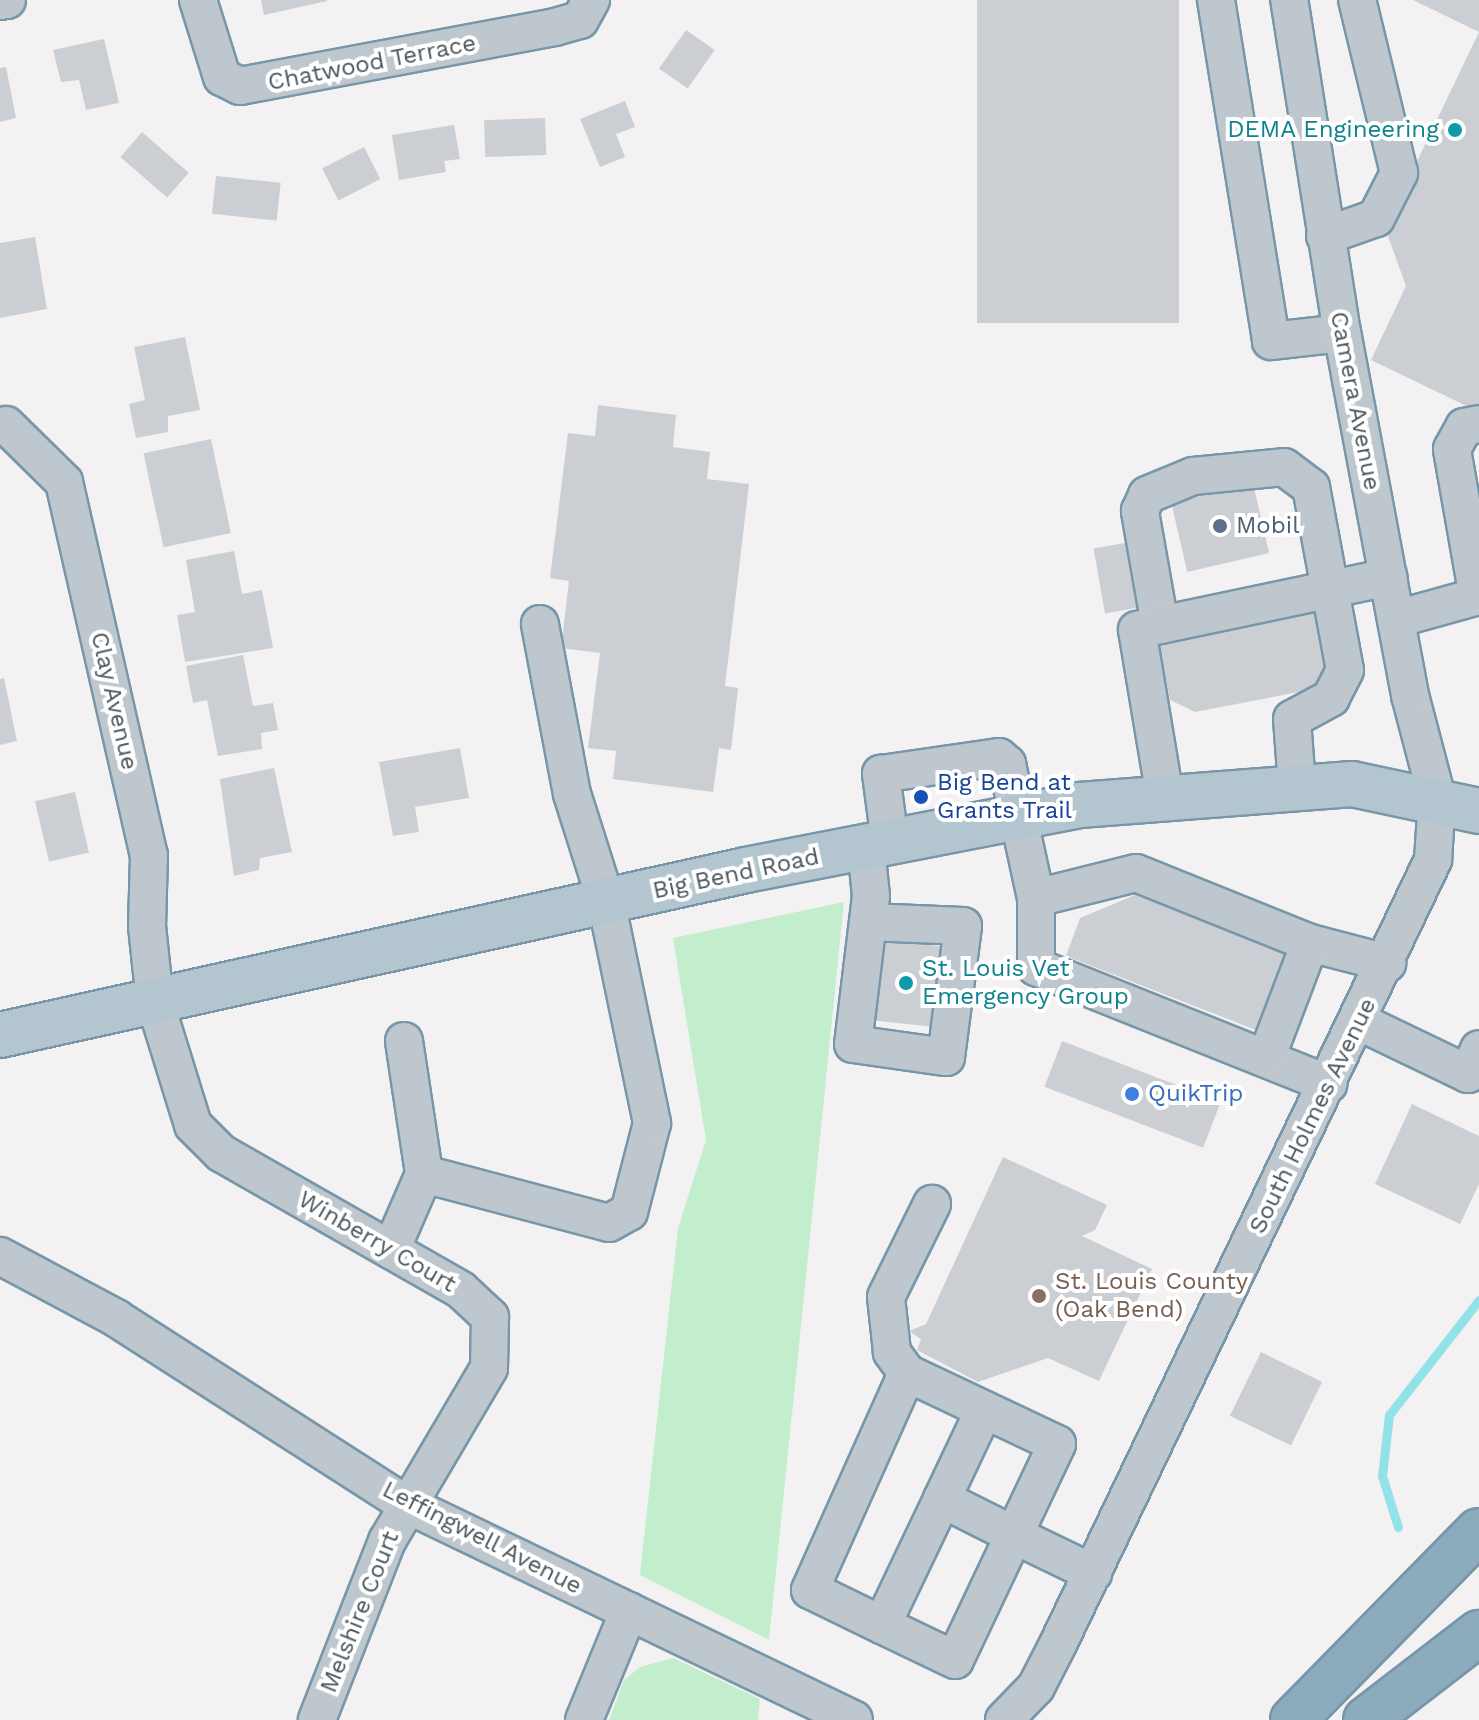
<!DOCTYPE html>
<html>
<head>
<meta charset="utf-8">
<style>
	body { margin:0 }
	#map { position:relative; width:1479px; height:1720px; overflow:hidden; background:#f3f1f2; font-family:"Work Sans",sans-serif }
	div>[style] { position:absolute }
	.green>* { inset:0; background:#c3eecd }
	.stream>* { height:9px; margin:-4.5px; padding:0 4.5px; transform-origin:4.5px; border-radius:4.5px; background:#92e3e8 }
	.building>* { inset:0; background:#cbcfd3; transform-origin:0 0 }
	.roads { filter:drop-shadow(2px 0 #7796a9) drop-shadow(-2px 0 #7796a9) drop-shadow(0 2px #7796a9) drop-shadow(0 -2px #7796a9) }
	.minor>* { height:36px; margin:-18px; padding:0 18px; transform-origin:18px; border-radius:18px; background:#bec7cd }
	.major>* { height:44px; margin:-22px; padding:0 22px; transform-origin:22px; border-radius:22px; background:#b3c5ce }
	.highway>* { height:44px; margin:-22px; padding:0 22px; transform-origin:22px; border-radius:22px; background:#8cabbd }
	.dots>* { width:22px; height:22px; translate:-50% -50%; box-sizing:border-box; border:4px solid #fff; border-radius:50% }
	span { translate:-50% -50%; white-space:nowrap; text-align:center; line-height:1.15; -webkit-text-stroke:8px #fff; paint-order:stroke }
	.street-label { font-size:24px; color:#4a575e }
	.culture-label { font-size:24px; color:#0d838f }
	.right { translate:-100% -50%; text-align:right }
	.left { translate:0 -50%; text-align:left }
	.service-label { font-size:24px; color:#4e5e75 }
	.transit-label { font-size:24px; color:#164399 }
	.shop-label { font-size:24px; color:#366cbe }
	.education-label { font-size:24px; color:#785e54 }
</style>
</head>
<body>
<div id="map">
	<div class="green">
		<div style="clip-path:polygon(844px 902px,769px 1640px,640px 1575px,678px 1228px,706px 1140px,673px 938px)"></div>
		<div style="clip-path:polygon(673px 1658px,760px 1699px,758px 1720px,609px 1720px,624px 1680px,640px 1667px)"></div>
	</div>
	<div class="stream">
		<div style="left:1398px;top:1527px;width:53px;rotate:-107.4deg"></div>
		<div style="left:1382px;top:1476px;width:61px;rotate:-83.5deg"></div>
		<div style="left:1389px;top:1415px;width:146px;rotate:-52deg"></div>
	</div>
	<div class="building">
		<div style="clip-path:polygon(261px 0,327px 0,327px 1px,264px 15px)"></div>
		<div style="left:977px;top:0;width:202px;height:323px"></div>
		<div style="clip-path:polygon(1413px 0,1479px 0,1479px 412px,1371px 360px,1406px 286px,1385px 228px,1479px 32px)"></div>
		<div style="left:686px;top:30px;width:35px;height:47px;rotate:35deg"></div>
		<div style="clip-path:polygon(104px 39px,119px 103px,86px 110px,79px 80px,61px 82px,53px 50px)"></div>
		<div style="clip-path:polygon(6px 67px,16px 118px,0 122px,0 68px)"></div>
		<div style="clip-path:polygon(625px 101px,635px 127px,616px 134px,625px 157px,600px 167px,580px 119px)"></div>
		<div style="left:545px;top:118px;width:37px;height:61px;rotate:88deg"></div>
		<div style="clip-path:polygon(454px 125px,460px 159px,444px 161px,446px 172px,399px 180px,392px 135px)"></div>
		<div style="left:142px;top:132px;width:62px;height:33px;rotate:41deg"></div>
		<div style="left:364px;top:147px;width:36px;height:47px;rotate:63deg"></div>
		<div style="left:216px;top:176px;width:65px;height:38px;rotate:6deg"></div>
		<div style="clip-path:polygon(35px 237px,47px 309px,0 318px,0 243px)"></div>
		<div style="clip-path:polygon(185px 337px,200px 410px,168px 416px,168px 432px,136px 438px,129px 404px,145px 400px,134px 347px)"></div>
		<div style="clip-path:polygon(598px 405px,676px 415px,673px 447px,710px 452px,707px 479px,749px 484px,725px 686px,738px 688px,731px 750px,719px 748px,713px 792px,613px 779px,616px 751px,588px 748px,600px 653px,561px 648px,569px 581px,550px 578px,568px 433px,595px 436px)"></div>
		<div style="left:211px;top:439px;width:96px;height:69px;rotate:78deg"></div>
		<div style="left:1252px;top:479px;width:76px;height:84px;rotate:77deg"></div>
		<div style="left:1130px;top:542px;width:66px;height:37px;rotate:80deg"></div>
		<div style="clip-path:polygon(234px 551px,242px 594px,262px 590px,273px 648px,185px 662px,177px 615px,195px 612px,186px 560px)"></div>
		<div style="clip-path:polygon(1316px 611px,1330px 686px,1195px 712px,1170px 700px,1158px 641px)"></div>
		<div style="clip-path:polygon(243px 655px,253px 706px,273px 703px,278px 730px,261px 733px,262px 749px,218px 756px,207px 700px,193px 703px,186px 666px)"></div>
		<div style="clip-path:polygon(4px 678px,17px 741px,0 745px,0 679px)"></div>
		<div style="clip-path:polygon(460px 748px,469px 798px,415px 807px,419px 832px,393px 836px,379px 762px)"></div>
		<div style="clip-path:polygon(274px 768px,292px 852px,260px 858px,259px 870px,234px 876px,220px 779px)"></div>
		<div style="left:75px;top:792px;width:62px;height:41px;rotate:77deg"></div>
		<div style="clip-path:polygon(1135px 895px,1290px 955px,1261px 1032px,1066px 956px,1080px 918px)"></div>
		<div style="left:873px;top:939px;width:74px;height:81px;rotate:6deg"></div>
		<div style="left:1062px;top:1041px;width:170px;height:49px;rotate:21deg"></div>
		<div style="clip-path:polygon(1412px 1104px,1479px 1136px,1479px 1184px,1460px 1224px,1375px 1184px)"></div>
		<div style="clip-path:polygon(1003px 1157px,1107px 1205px,1095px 1230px,1082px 1236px,1152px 1269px,1099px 1381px,1048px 1358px,978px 1382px,917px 1350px,921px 1339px,909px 1331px,926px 1324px)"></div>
		<div style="left:1261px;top:1352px;width:68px;height:71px;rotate:26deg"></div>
	</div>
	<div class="roads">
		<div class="minor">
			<div style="left:198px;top:0;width:81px;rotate:72.7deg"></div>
			<div style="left:222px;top:77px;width:20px;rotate:27deg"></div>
			<div style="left:240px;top:86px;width:320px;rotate:-10.6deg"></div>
			<div style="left:555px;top:27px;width:26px;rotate:-16deg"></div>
			<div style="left:580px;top:20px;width:23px;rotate:-61deg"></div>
			<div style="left:1216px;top:0;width:345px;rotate:80.8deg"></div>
			<div style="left:1271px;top:341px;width:71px;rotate:-6.4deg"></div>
			<div style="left:0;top:1px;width:7px;rotate:-8deg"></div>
			<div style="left:1325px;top:236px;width:54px;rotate:-19.4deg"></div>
			<div style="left:1376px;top:218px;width:51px;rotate:-62.9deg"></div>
			<div style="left:1399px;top:173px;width:178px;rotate:-103.6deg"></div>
			<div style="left:6px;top:425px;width:81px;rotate:44.5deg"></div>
			<div style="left:64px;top:482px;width:383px;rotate:77.2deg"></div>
			<div style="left:149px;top:855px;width:71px;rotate:91.6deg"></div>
			<div style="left:147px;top:926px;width:76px;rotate:84deg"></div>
			<div style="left:155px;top:1002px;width:129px;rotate:72.8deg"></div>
			<div style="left:193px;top:1125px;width:40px;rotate:45deg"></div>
			<div style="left:221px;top:1153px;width:276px;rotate:29.7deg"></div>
			<div style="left:461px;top:1290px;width:40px;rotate:43deg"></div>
			<div style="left:490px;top:1317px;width:51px;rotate:91.1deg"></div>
			<div style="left:489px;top:1368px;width:201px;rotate:120.5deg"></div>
			<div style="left:387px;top:1541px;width:192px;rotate:111.4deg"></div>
			<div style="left:1478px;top:597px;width:150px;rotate:-100deg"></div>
			<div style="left:1452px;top:449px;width:25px;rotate:-61deg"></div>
			<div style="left:1464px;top:427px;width:15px;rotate:-11deg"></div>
			<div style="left:1396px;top:619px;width:86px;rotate:-15.5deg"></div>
			<div style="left:1160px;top:625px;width:116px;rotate:-100deg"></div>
			<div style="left:1140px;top:511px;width:17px;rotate:-66deg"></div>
			<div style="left:1147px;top:495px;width:50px;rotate:-22.4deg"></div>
			<div style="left:1193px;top:476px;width:91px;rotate:-5.6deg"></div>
			<div style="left:1284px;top:467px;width:34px;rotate:37deg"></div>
			<div style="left:1311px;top:487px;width:186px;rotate:79.5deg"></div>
			<div style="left:1345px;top:670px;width:31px;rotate:117deg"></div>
			<div style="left:1331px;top:698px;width:44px;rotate:151.7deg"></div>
			<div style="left:1292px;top:719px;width:66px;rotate:85.7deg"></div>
			<div style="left:1165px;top:797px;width:169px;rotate:-99.5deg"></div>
			<div style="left:1137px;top:630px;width:257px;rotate:-11.9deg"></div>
			<div style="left:890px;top:842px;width:69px;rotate:-97.5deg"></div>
			<div style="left:881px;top:774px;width:119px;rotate:-8.2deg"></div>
			<div style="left:999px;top:757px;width:11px;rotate:41deg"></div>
			<div style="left:1007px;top:764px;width:137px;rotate:77.8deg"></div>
			<div style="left:1036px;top:898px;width:69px;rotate:90deg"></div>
			<div style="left:1036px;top:967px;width:315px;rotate:21.8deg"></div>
			<div style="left:866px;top:847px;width:49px;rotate:84.2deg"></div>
			<div style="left:871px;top:896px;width:149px;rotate:96.9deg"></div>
			<div style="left:853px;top:1044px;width:94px;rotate:8deg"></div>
			<div style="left:946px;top:1057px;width:132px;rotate:-82.6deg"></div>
			<div style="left:963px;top:926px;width:95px;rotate:-177.6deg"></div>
			<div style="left:1036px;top:898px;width:103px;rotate:-14deg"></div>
			<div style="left:1136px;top:873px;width:188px;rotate:21.9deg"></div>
			<div style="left:1310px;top:943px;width:80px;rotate:14.6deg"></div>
			<div style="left:1360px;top:1022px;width:120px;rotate:25.7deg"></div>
			<div style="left:1468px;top:1074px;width:27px;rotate:-66deg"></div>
			<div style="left:404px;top:1041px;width:134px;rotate:81.4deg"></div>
			<div style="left:1267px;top:1056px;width:121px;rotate:-69.2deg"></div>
			<div style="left:391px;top:1250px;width:83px;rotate:-66.5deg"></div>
			<div style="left:424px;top:1174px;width:191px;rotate:14.8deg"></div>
			<div style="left:609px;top:1223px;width:23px;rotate:-29deg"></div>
			<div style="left:629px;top:1212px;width:92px;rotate:-75.5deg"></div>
			<div style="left:652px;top:1123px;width:227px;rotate:-101.7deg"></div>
			<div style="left:606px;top:901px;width:112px;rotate:-107.6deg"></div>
			<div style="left:572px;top:794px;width:173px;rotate:-100.7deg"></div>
			<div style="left:0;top:1256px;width:132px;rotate:28.1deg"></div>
			<div style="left:116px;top:1318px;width:345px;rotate:32.7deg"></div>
			<div style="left:406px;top:1504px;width:497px;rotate:25.7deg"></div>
			<div style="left:907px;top:1373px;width:26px;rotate:-126deg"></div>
			<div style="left:892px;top:1352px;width:55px;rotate:-96.2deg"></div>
			<div style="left:886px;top:1297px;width:104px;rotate:-63.7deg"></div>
			<div style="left:942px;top:1499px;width:98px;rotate:-64.7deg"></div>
			<div style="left:882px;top:1625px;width:140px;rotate:-64.5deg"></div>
			<div style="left:942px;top:1499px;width:80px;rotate:26.6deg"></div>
			<div style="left:1014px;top:1535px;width:138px;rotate:115.3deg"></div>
			<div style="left:955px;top:1660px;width:81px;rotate:-154.4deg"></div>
			<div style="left:882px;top:1625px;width:80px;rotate:-154.1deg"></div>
			<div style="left:810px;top:1590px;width:238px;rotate:-65.9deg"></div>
			<div style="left:907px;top:1373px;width:166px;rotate:25.3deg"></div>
			<div style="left:1057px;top:1444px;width:101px;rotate:115.3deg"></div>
			<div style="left:1014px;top:1535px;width:88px;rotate:25.7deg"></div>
			<div style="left:584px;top:1720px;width:118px;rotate:-67.6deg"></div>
			<div style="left:1004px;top:1720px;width:46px;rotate:-45.9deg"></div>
			<div style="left:1036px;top:1687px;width:51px;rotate:-62.9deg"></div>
			<div style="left:1059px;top:1642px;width:867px;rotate:-64.44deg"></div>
			<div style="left:1433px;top:860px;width:62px;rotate:-86.3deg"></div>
			<div style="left:1437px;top:798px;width:106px;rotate:-104.7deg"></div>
			<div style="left:1410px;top:695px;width:368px;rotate:-100.6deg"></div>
			<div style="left:1342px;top:333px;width:337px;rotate:-99deg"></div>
		</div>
		<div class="major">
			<div style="left:0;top:1035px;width:764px;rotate:-12.47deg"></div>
			<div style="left:746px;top:870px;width:340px;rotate:-11deg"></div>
			<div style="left:1080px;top:805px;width:273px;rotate:-4.4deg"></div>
			<div style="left:1352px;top:784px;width:130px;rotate:12deg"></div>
		</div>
		<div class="highway">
			<div style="left:1293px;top:1720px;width:265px;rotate:-45.5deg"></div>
			<div style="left:1366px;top:1720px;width:143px;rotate:-37.6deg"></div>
		</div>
	</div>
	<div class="dots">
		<div style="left:1455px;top:130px;background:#0f9aa8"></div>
		<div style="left:1220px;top:526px;background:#5c6f8a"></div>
		<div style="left:921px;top:797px;background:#1a4fb4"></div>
		<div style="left:906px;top:983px;background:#0f9aa8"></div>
		<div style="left:1132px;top:1094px;background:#3f7fe0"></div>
		<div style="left:1039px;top:1296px;background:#8d6e63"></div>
	</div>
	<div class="street-label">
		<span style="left:372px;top:63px;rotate:-11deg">Chatwood Terrace</span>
		<span style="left:1355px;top:401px;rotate:79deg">Camera Avenue</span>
		<span style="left:114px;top:701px;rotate:77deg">Clay Avenue</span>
		<span style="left:736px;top:874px;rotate:-12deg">Big Bend Road</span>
		<span style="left:1313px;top:1116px;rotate:-64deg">South Holmes Avenue</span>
		<span style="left:377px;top:1242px;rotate:30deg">Winberry Court</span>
		<span style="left:482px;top:1538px;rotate:27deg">Leffingwell Avenue</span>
		<span style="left:360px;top:1612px;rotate:-68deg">Melshire Court</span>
	</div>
	<div class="culture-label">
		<span class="right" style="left:1439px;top:130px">DEMA Engineering</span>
		<span class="left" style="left:922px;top:983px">St. Louis Vet<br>Emergency Group</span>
	</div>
	<div class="service-label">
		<span class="left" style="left:1236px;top:526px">Mobil</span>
	</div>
	<div class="transit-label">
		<span class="left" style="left:937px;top:797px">Big Bend at<br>Grants Trail</span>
	</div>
	<div class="shop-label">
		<span class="left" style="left:1148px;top:1094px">QuikTrip</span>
	</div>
	<div class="education-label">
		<span class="left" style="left:1055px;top:1296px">St. Louis County<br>(Oak Bend)</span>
	</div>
</div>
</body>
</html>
